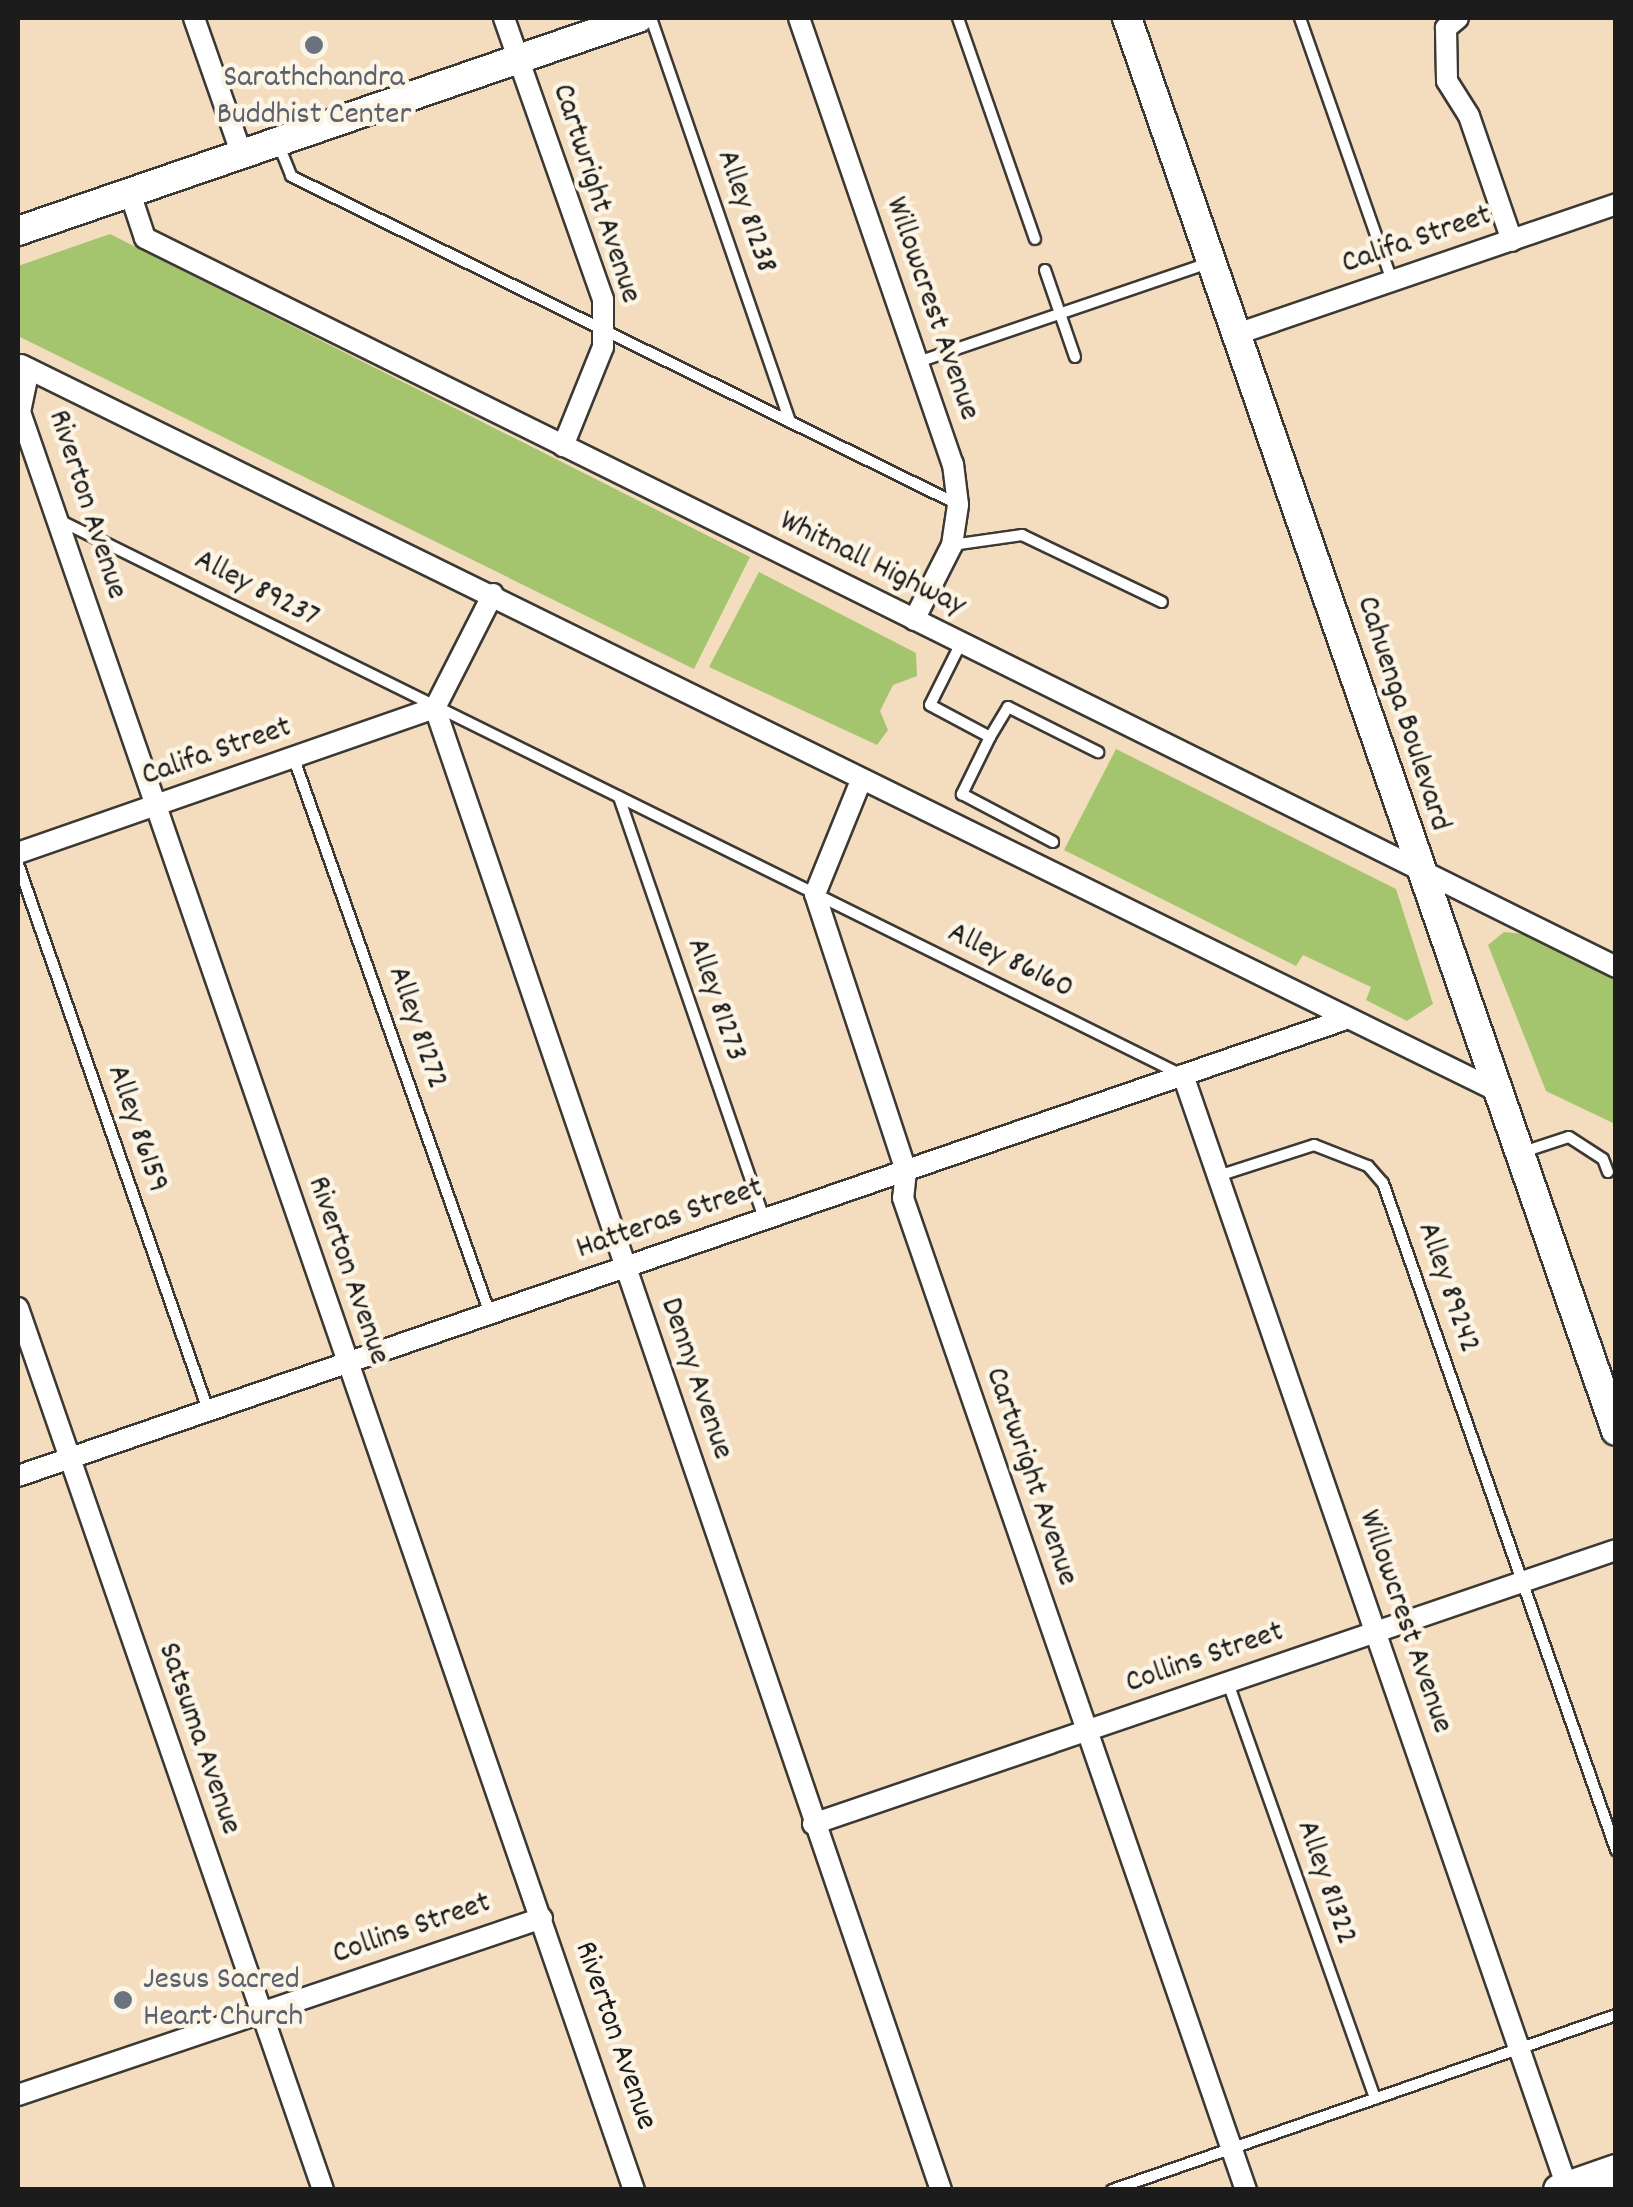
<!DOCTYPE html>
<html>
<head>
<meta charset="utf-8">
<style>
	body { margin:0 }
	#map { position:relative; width:1633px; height:2207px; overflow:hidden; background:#f4dcbf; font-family:Dekko,sans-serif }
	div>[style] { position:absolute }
	.green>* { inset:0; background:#a4c56e }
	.roads { filter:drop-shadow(2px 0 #3c3934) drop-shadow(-2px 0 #3c3934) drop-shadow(0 2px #3c3934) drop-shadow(0 -2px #3c3934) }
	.lane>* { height:10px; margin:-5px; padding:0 5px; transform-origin:5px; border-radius:5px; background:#fff }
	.street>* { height:20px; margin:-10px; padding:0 10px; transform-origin:10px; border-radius:10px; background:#fff }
	.secondary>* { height:28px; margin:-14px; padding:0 14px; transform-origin:14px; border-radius:14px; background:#fff }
	.primary>* { height:30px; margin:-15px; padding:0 15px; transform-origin:15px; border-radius:15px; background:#fff }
	.dots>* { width:28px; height:28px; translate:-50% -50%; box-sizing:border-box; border:5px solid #fcf5e5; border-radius:50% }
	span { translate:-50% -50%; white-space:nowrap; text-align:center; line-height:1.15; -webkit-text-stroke:9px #fcf5e5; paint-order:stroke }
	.worship-label { font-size:32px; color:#5b616d }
	.left { translate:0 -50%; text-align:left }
	.street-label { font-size:32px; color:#1c1c1c }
	.frame { position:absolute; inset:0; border:20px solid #1c1c1c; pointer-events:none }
</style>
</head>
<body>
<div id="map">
	<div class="green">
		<div style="clip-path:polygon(110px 234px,750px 557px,694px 669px,18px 336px,18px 266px)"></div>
		<div style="clip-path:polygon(759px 572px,916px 653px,917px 676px,893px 685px,880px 711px,888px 730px,877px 745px,709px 667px)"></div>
		<div style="clip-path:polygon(1116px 749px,1396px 889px,1433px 1004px,1407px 1021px,1366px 1000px,1371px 987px,1303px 955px,1296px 966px,1064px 850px)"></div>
		<div style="clip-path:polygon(1504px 932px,1524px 934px,1615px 980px,1615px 1124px,1546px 1091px,1488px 945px)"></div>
	</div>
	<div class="roads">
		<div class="lane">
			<div style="left:651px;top:18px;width:427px;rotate:71deg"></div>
			<div style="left:958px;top:18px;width:234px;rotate:70.8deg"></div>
			<div style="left:1300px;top:18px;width:278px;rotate:70.7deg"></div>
			<div style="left:278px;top:143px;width:35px;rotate:68deg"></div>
			<div style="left:291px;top:176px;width:742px;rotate:26.22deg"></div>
			<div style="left:1045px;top:270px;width:92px;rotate:71deg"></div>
			<div style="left:918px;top:362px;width:310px;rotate:-18.8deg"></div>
			<div style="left:61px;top:521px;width:1248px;rotate:26.3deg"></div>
			<div style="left:952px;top:545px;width:71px;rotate:-8.1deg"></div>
			<div style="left:1022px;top:535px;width:155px;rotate:25.6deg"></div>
			<div style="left:961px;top:643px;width:69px;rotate:116.6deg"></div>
			<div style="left:930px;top:705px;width:68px;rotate:28.1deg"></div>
			<div style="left:990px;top:737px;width:35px;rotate:-59deg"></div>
			<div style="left:1008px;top:707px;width:101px;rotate:26.6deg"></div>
			<div style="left:990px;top:737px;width:64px;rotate:116.2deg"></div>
			<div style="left:962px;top:794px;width:103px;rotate:27.8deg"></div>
			<div style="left:294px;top:759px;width:589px;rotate:70.55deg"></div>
			<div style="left:619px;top:797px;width:446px;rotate:71deg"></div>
			<div style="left:18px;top:864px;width:578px;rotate:70.81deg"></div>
			<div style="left:1523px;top:1152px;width:48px;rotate:-18.1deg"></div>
			<div style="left:1569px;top:1137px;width:40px;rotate:32.9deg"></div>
			<div style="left:1603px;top:1159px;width:14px;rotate:69deg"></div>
			<div style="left:1218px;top:1176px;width:101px;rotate:-17.9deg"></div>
			<div style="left:1314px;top:1145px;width:58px;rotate:21.3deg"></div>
			<div style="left:1368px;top:1166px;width:23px;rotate:49deg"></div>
			<div style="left:1383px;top:1183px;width:707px;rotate:70.74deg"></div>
			<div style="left:1228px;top:1683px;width:441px;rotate:70.5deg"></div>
			<div style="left:1112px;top:2190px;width:534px;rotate:-19.15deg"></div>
		</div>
		<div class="street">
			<div style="left:194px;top:18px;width:145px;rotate:70.7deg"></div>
			<div style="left:504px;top:18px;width:298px;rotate:70.6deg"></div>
			<div style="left:603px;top:299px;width:48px;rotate:90deg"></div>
			<div style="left:603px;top:347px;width:107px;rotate:112deg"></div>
			<div style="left:799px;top:18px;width:472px;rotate:71deg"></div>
			<div style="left:953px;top:464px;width:41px;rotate:83deg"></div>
			<div style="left:958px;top:505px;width:40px;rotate:98.5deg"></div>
			<div style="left:952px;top:545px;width:84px;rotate:116.9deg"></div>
			<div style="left:1458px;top:18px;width:16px;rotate:140deg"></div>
			<div style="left:1446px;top:28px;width:53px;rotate:88.9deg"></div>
			<div style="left:1447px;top:81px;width:41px;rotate:57.8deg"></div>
			<div style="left:1469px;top:116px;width:132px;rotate:71deg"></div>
			<div style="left:130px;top:193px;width:47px;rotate:71.6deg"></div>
			<div style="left:145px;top:238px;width:1642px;rotate:26.36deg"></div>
			<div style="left:1237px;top:334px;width:401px;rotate:-18.9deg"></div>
			<div style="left:21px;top:365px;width:1643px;rotate:26.19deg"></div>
			<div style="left:29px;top:369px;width:44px;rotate:101.8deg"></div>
			<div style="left:20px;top:412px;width:1881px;rotate:70.95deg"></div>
			<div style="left:493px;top:594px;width:128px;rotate:117deg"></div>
			<div style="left:435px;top:708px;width:1566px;rotate:71.15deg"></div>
			<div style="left:860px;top:783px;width:120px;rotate:112.1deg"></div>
			<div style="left:815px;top:894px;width:292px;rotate:71.8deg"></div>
			<div style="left:906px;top:1171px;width:27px;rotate:96deg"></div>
			<div style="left:903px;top:1198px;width:1050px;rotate:70.93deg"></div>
			<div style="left:18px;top:853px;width:441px;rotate:-19.2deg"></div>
			<div style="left:1183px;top:1075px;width:1180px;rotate:70.95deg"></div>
			<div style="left:18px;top:1308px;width:933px;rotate:70.92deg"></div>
			<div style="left:18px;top:1476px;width:1401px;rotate:-18.99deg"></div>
			<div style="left:813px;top:1824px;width:848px;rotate:-18.84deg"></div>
			<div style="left:18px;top:2095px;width:553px;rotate:-18.66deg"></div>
		</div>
		<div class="secondary">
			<div style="left:1127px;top:18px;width:1495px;rotate:70.91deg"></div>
			<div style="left:18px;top:231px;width:656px;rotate:-18.96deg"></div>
		</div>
		<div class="primary">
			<div style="left:1559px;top:2190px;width:60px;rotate:-19.3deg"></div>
		</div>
	</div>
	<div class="dots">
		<div style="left:314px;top:45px;background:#6b7280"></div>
		<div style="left:123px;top:2000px;background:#6b7280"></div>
	</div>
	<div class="worship-label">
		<span style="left:314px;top:98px">Sarathchandra<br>Buddhist Center</span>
		<span class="left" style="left:143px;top:2000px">Jesus Sacred<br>Heart Church</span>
	</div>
	<div class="street-label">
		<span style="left:595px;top:194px;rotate:72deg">Cartwright Avenue</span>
		<span style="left:745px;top:212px;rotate:71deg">Alley 81238</span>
		<span style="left:1417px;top:241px;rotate:-19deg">Califa Street</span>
		<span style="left:931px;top:309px;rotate:71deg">Willowcrest Avenue</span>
		<span style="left:86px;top:505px;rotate:72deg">Riverton Avenue</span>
		<span style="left:872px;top:565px;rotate:26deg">Whitnall Highway</span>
		<span style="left:256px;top:590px;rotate:27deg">Alley 89237</span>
		<span style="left:1402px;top:714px;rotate:72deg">Cahuenga Boulevard</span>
		<span style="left:217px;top:753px;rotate:-19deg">Califa Street</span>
		<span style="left:1010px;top:962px;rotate:26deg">Alley 86160</span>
		<span style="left:715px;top:1000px;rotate:71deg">Alley 81273</span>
		<span style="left:416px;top:1028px;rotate:71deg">Alley 81272</span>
		<span style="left:136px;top:1129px;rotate:71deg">Alley 86159</span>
		<span style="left:670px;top:1220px;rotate:-19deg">Hatteras Street</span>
		<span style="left:347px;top:1271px;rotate:71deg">Riverton Avenue</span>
		<span style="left:1447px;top:1288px;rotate:71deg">Alley 89242</span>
		<span style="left:695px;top:1379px;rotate:71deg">Denny Avenue</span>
		<span style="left:1030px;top:1477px;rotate:71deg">Cartwright Avenue</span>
		<span style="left:1404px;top:1622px;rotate:71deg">Willowcrest Avenue</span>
		<span style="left:1205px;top:1659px;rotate:-19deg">Collins Street</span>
		<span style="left:198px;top:1739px;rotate:71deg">Satsuma Avenue</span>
		<span style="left:1325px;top:1883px;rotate:71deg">Alley 81322</span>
		<span style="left:412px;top:1930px;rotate:-19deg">Collins Street</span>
		<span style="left:614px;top:2036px;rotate:71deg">Riverton Avenue</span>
	</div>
	<div class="frame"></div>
</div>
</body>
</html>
